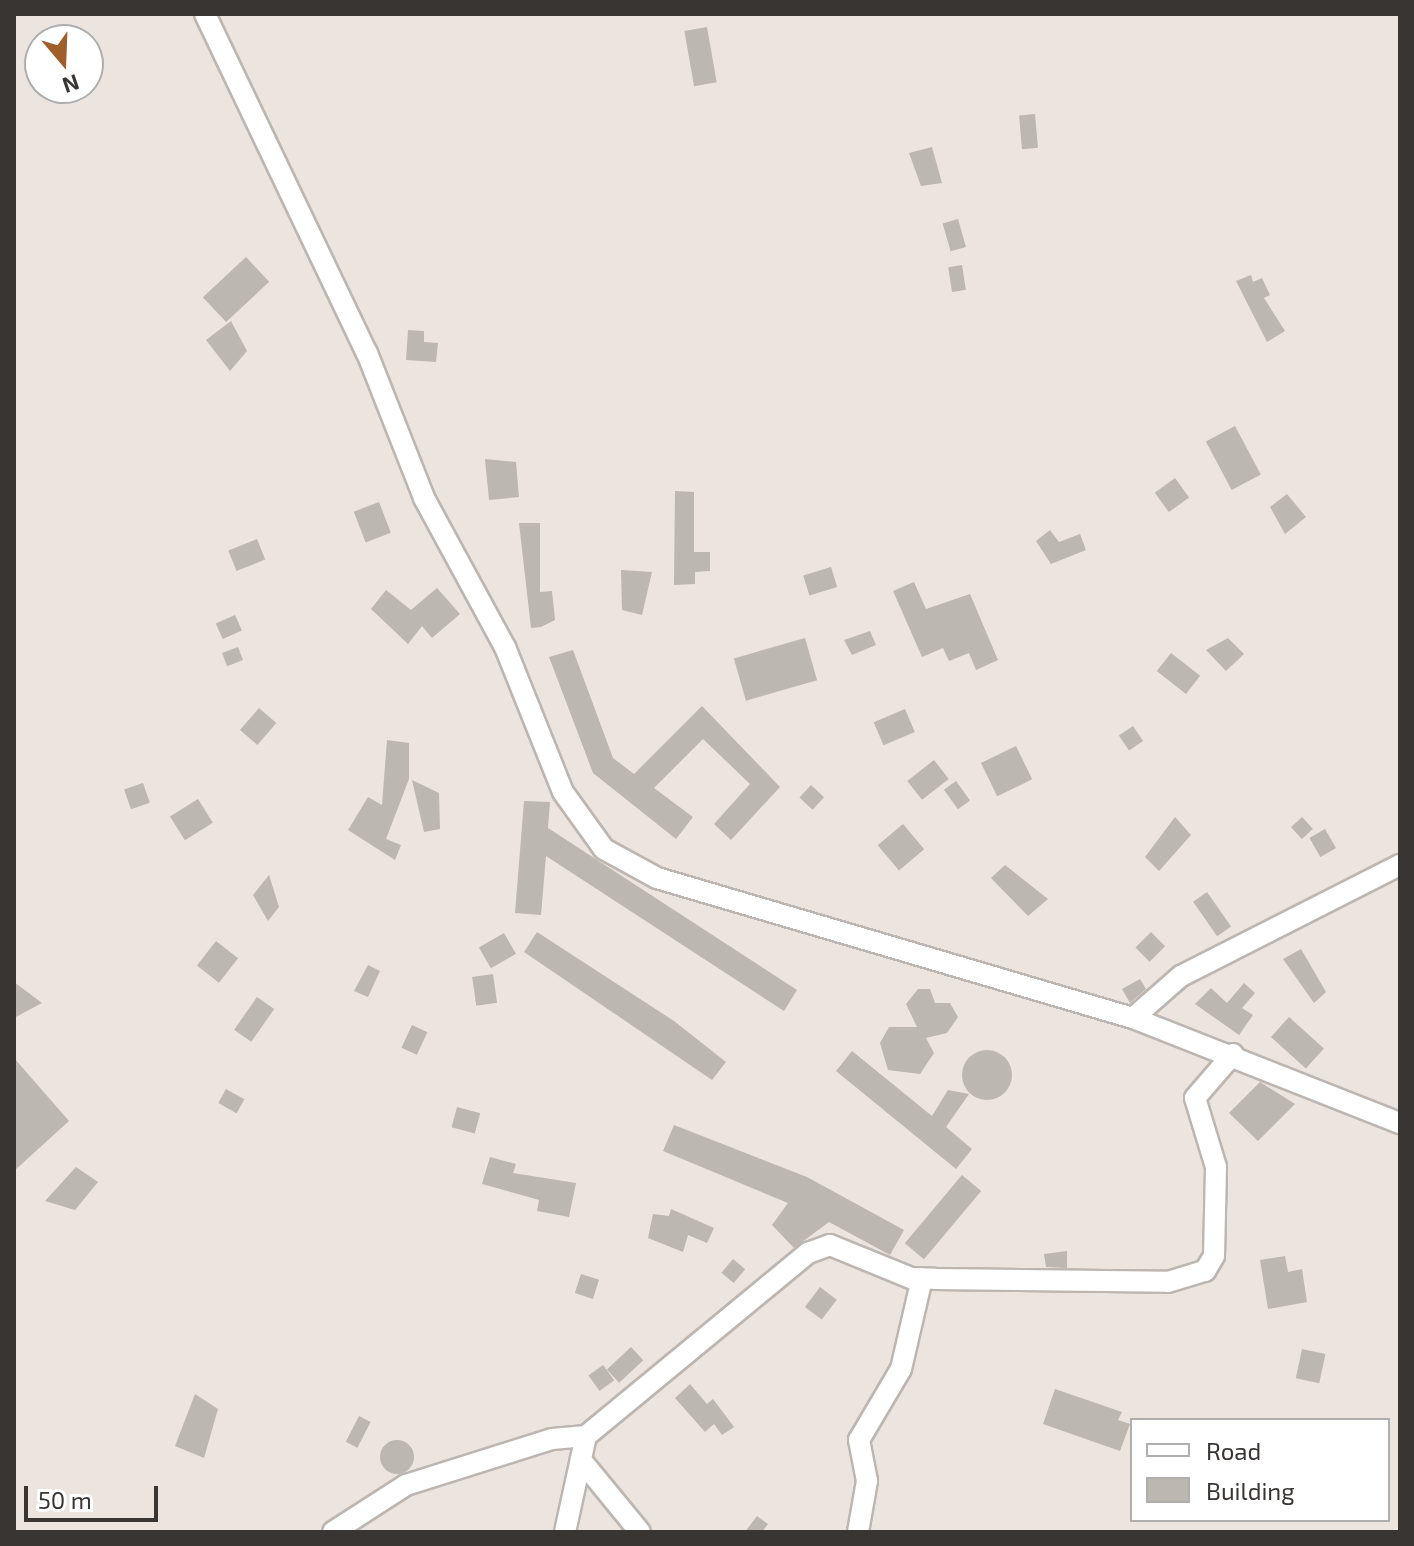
<!DOCTYPE html>
<html>
<head>
<meta charset="utf-8">
<style>
	body { margin:0 }
	#map { position:relative; width:1414px; height:1546px; overflow:hidden; background:#ece4de; font-family:"Exo 2",sans-serif }
	div>[style] { position:absolute }
	.building>* { inset:0; background:#bcb7b0; transform-origin:0 0 }
	.round { border-radius:50% }
	.roads { filter:drop-shadow(2px 0 #bdb6b0) drop-shadow(-2px 0 #bdb6b0) drop-shadow(0 2px #bdb6b0) drop-shadow(0 -2px #bdb6b0) }
	.street>* { height:20px; margin:-10px; padding:0 10px; transform-origin:10px; border-radius:10px; background:#fff }
	span { translate:-50% -50%; white-space:nowrap; text-align:center; line-height:1.15; -webkit-text-stroke:8px #fff; paint-order:stroke }
	.frame { position:absolute; inset:0; border:16px solid #383533; pointer-events:none }
	.legend { position:absolute; left:1130px; top:1418px; width:260px; height:104px; box-sizing:border-box; background:#fff; border:2px solid #afaead; margin:0; padding:10px 14px; list-style:none; font-size:24px; color:#383533 }
	.legend li { display:flex; align-items:center; gap:16px; height:40px }
	.legend b { width:40px; border:2px solid #afaead }
	.north { position:absolute; left:24px; top:24px; width:80px; height:80px; box-sizing:border-box; background:#fff; border:2px solid #afaead; border-radius:50%; rotate:161deg; font-size:22px; font-weight:700; line-height:32px; text-align:center; color:#383533 }
	.north::after { content:''; display:block; margin:auto; width:28px; height:36px; background:#9f5e2a; clip-path:polygon(50% 0,100% 100%,50% 72%,0 100%) }
	.scale { position:absolute; left:24px; top:1486px; width:134px; height:36px; box-sizing:border-box; border:4px solid #383533; border-top:0; padding-left:10px; font-size:24px; line-height:28px; white-space:nowrap; color:#383533; -webkit-text-stroke:6px #fff; paint-order:stroke }
</style>
</head>
<body>
<div id="map">
	<div class="building">
		<div style="left:707px;top:27px;width:56px;height:23px;rotate:80deg"></div>
		<div style="left:1035px;top:114px;width:34px;height:16px;rotate:85deg"></div>
		<div style="clip-path:polygon(932px 147px,942px 183px,921px 186px,909px 153px)"></div>
		<div style="left:958px;top:219px;width:29px;height:16px;rotate:74deg"></div>
		<div style="left:246px;top:257px;width:34px;height:59px;rotate:47deg"></div>
		<div style="left:962px;top:265px;width:25px;height:14px;rotate:81deg"></div>
		<div style="clip-path:polygon(1251px 275px,1253px 282px,1262px 278px,1270px 295px,1264px 298px,1285px 331px,1267px 342px,1236px 281px)"></div>
		<div style="clip-path:polygon(231px 321px,247px 351px,230px 371px,206px 340px)"></div>
		<div style="clip-path:polygon(408px 330px,424px 331px,424px 342px,438px 343px,436px 362px,406px 360px)"></div>
		<div style="left:1235px;top:426px;width:55px;height:33px;rotate:62deg"></div>
		<div style="clip-path:polygon(485px 459px,516px 462px,519px 497px,489px 500px)"></div>
		<div style="left:1175px;top:478px;width:24px;height:25px;rotate:54deg"></div>
		<div style="clip-path:polygon(675px 491px,694px 492px,694px 552px,710px 552px,710px 571px,695px 572px,695px 584px,674px 585px)"></div>
		<div style="clip-path:polygon(1287px 494px,1306px 517px,1285px 534px,1270px 507px)"></div>
		<div style="left:379px;top:502px;width:33px;height:27px;rotate:69deg"></div>
		<div style="clip-path:polygon(519px 523px,540px 523px,540px 592px,552px 591px,555px 620px,541px 627px,531px 628px)"></div>
		<div style="clip-path:polygon(1050px 530px,1059px 542px,1080px 534px,1086px 550px,1051px 564px,1036px 541px)"></div>
		<div style="left:257px;top:539px;width:22px;height:31px;rotate:68deg"></div>
		<div style="left:831px;top:567px;width:21px;height:29px;rotate:73deg"></div>
		<div style="clip-path:polygon(621px 570px,652px 572px,642px 615px,622px 610px)"></div>
		<div style="clip-path:polygon(914px 582px,926px 609px,970px 594px,998px 660px,976px 670px,969px 653px,949px 661px,943px 648px,922px 657px,893px 591px)"></div>
		<div style="clip-path:polygon(437px 588px,460px 614px,432px 638px,422px 626px,408px 644px,371px 609px,386px 590px,411px 610px)"></div>
		<div style="left:235px;top:615px;width:17px;height:21px;rotate:66deg"></div>
		<div style="clip-path:polygon(870px 631px,876px 645px,852px 655px,844px 640px)"></div>
		<div style="left:805px;top:638px;width:44px;height:74px;rotate:74deg"></div>
		<div style="clip-path:polygon(1228px 638px,1244px 654px,1226px 671px,1206px 650px)"></div>
		<div style="left:238px;top:647px;width:14px;height:17px;rotate:69deg"></div>
		<div style="clip-path:polygon(573px 650px,613px 758px,634px 774px,702px 706px,780px 787px,731px 840px,714px 824px,750px 784px,703px 739px,654px 788px,693px 817px,676px 839px,593px 773px,549px 657px)"></div>
		<div style="left:1171px;top:653px;width:37px;height:23px;rotate:38deg"></div>
		<div style="left:259px;top:708px;width:23px;height:29px;rotate:41deg"></div>
		<div style="left:905px;top:709px;width:25px;height:34px;rotate:67deg"></div>
		<div style="left:1133px;top:726px;width:18px;height:17px;rotate:56deg"></div>
		<div style="clip-path:polygon(387px 740px,409px 743px,409px 779px,386px 839px,401px 845px,395px 860px,348px 830px,368px 797px,382px 805px)"></div>
		<div style="left:1016px;top:746px;width:37px;height:39px;rotate:64deg"></div>
		<div style="left:934px;top:760px;width:24px;height:34px;rotate:52deg"></div>
		<div style="clip-path:polygon(412px 780px,439px 793px,440px 829px,424px 832px)"></div>
		<div style="left:956px;top:781px;width:24px;height:15px;rotate:54deg"></div>
		<div style="left:143px;top:783px;width:21px;height:20px;rotate:71deg"></div>
		<div style="left:811px;top:785px;width:18px;height:17px;rotate:43deg"></div>
		<div style="left:198px;top:799px;width:28px;height:33px;rotate:58deg"></div>
		<div style="clip-path:polygon(524px 801px,550px 802px,548px 828px,797px 990px,784px 1011px,546px 856px,541px 915px,515px 913px)"></div>
		<div style="clip-path:polygon(1175px 817px,1191px 835px,1159px 871px,1145px 857px)"></div>
		<div style="left:1302px;top:817px;width:16px;height:15px;rotate:47deg"></div>
		<div style="left:903px;top:824px;width:33px;height:33px;rotate:50deg"></div>
		<div style="left:1325px;top:829px;width:22px;height:18px;rotate:60deg"></div>
		<div style="clip-path:polygon(1005px 865px,1048px 899px,1028px 916px,991px 878px)"></div>
		<div style="clip-path:polygon(269px 875px,279px 907px,268px 921px,253px 895px)"></div>
		<div style="left:1207px;top:892px;width:42px;height:17px;rotate:55deg"></div>
		<div style="clip-path:polygon(537px 932px,674px 1021px,726px 1062px,712px 1080px,524px 952px)"></div>
		<div style="left:1151px;top:932px;width:20px;height:22px;rotate:45deg"></div>
		<div style="left:504px;top:933px;width:24px;height:29px;rotate:60deg"></div>
		<div style="left:216px;top:941px;width:28px;height:31px;rotate:38deg"></div>
		<div style="clip-path:polygon(1301px 949px,1326px 992px,1314px 1003px,1283px 959px)"></div>
		<div style="clip-path:polygon(368px 965px,380px 971px,368px 997px,354px 991px)"></div>
		<div style="left:493px;top:974px;width:29px;height:21px;rotate:82deg"></div>
		<div style="clip-path:polygon(1140px 979px,1146px 989px,1130px 1003px,1122px 989px)"></div>
		<div style="clip-path:polygon(14px 982px,42px 1003px,14px 1018px)"></div>
		<div style="clip-path:polygon(1244px 983px,1255px 993px,1242px 1008px,1253px 1015px,1239px 1035px,1195px 1004px,1211px 988px,1227px 1003px)"></div>
		<div style="clip-path:polygon(918px 989px,930px 989px,935px 1003px,950px 1003px,958px 1017px,947px 1033px,926px 1038px,934px 1053px,920px 1074px,888px 1070px,880px 1043px,889px 1027px,917px 1027px,906px 1004px)"></div>
		<div style="left:257px;top:997px;width:21px;height:40px;rotate:35deg"></div>
		<div style="left:1289px;top:1017px;width:47px;height:27px;rotate:42deg"></div>
		<div style="left:412px;top:1025px;width:17px;height:25px;rotate:25deg"></div>
		<div class="round" style="left:962px;top:1050px;width:50px;height:50px"></div>
		<div style="clip-path:polygon(852px 1051px,932px 1116px,948px 1090px,969px 1094px,946px 1127px,972px 1149px,956px 1169px,836px 1071px)"></div>
		<div style="clip-path:polygon(14px 1058px,69px 1121px,14px 1171px)"></div>
		<div style="clip-path:polygon(1260px 1082px,1295px 1104px,1258px 1141px,1229px 1113px)"></div>
		<div style="left:226px;top:1089px;width:21px;height:16px;rotate:29deg"></div>
		<div style="left:457px;top:1107px;width:24px;height:21px;rotate:15deg"></div>
		<div style="clip-path:polygon(674px 1125px,807px 1177px,904px 1230px,890px 1255px,829px 1222px,794px 1248px,772px 1225px,788px 1203px,663px 1151px)"></div>
		<div style="clip-path:polygon(490px 1157px,516px 1164px,513px 1173px,576px 1183px,569px 1217px,537px 1211px,539px 1200px,482px 1184px)"></div>
		<div style="clip-path:polygon(76px 1167px,98px 1182px,75px 1210px,45px 1201px)"></div>
		<div style="left:962px;top:1175px;width:25px;height:89px;rotate:40deg"></div>
		<div style="clip-path:polygon(671px 1209px,714px 1228px,707px 1243px,688px 1235px,683px 1252px,648px 1238px,653px 1214px,669px 1216px)"></div>
		<div style="clip-path:polygon(1067px 1251px,1067px 1268px,1046px 1267px,1044px 1254px)"></div>
		<div style="clip-path:polygon(1285px 1256px,1288px 1272px,1302px 1269px,1307px 1302px,1268px 1309px,1260px 1260px)"></div>
		<div style="left:733px;top:1259px;width:16px;height:18px;rotate:40deg"></div>
		<div style="left:581px;top:1274px;width:19px;height:20px;rotate:18deg"></div>
		<div style="left:820px;top:1287px;width:21px;height:25px;rotate:37deg"></div>
		<div style="left:631px;top:1347px;width:18px;height:33px;rotate:47deg"></div>
		<div style="left:1302px;top:1349px;width:24px;height:30px;rotate:12deg"></div>
		<div style="left:603px;top:1365px;width:19px;height:18px;rotate:54deg"></div>
		<div style="clip-path:polygon(690px 1384px,707px 1404px,713px 1399px,734px 1427px,722px 1435px,714px 1424px,705px 1432px,675px 1398px)"></div>
		<div style="clip-path:polygon(1055px 1389px,1122px 1412px,1118px 1420px,1130px 1424px,1120px 1451px,1043px 1424px)"></div>
		<div style="clip-path:polygon(195px 1394px,218px 1409px,204px 1458px,175px 1446px)"></div>
		<div style="left:359px;top:1416px;width:13px;height:29px;rotate:27deg"></div>
		<div class="round" style="left:380px;top:1440px;width:34px;height:34px"></div>
		<div style="clip-path:polygon(757px 1516px,768px 1524px,762px 1532px,745px 1532px)"></div>
	</div>
	<div class="roads">
		<div class="street">
			<div style="left:205px;top:14px;width:376px;rotate:64.5deg"></div>
			<div style="left:367px;top:353px;width:156px;rotate:68.5deg"></div>
			<div style="left:424px;top:498px;width:170px;rotate:61.5deg"></div>
			<div style="left:505px;top:647px;width:156px;rotate:68.2deg"></div>
			<div style="left:563px;top:792px;width:70px;rotate:54.3deg"></div>
			<div style="left:604px;top:849px;width:60px;rotate:28.7deg"></div>
			<div style="left:657px;top:878px;width:496px;rotate:16.4deg"></div>
			<div style="left:1133px;top:1018px;width:287px;rotate:21.5deg"></div>
			<div style="left:1133px;top:1018px;width:64px;rotate:-41.2deg"></div>
			<div style="left:1181px;top:976px;width:246px;rotate:-26.9deg"></div>
			<div style="left:581px;top:1460px;width:93px;rotate:50.7deg"></div>
			<div style="left:333px;top:1532px;width:87px;rotate:-32.8deg"></div>
			<div style="left:406px;top:1485px;width:153px;rotate:-17.5deg"></div>
			<div style="left:552px;top:1439px;width:34px;rotate:-5deg"></div>
			<div style="left:565px;top:1532px;width:98px;rotate:-77.7deg"></div>
			<div style="left:586px;top:1436px;width:288px;rotate:-39.5deg"></div>
			<div style="left:808px;top:1253px;width:23px;rotate:-20deg"></div>
			<div style="left:830px;top:1245px;width:87px;rotate:22.2deg"></div>
			<div style="left:911px;top:1278px;width:24px;rotate:2deg"></div>
			<div style="left:935px;top:1279px;width:233px;rotate:0.7deg"></div>
			<div style="left:1168px;top:1282px;width:39px;rotate:-17deg"></div>
			<div style="left:1205px;top:1271px;width:17px;rotate:-59deg"></div>
			<div style="left:1214px;top:1256px;width:89px;rotate:-88.7deg"></div>
			<div style="left:1216px;top:1167px;width:72px;rotate:-106.9deg"></div>
			<div style="left:1195px;top:1098px;width:58px;rotate:-49.2deg"></div>
			<div style="left:858px;top:1532px;width:52px;rotate:-80deg"></div>
			<div style="left:867px;top:1481px;width:42px;rotate:-101deg"></div>
			<div style="left:859px;top:1440px;width:82px;rotate:-59.4deg"></div>
			<div style="left:901px;top:1369px;width:93px;rotate:-77deg"></div>
		</div>
	</div>
	<div class="frame"></div>
	<ul class="legend">
	<li><b style="height:10px;background:#fff"></b>Road</li>
	<li><b style="height:22px;background:#bcb7b0"></b>Building</li>
	</ul>
	<div class="north">N</div>
	<div class="scale">50 m</div>
</div>
</body>
</html>
